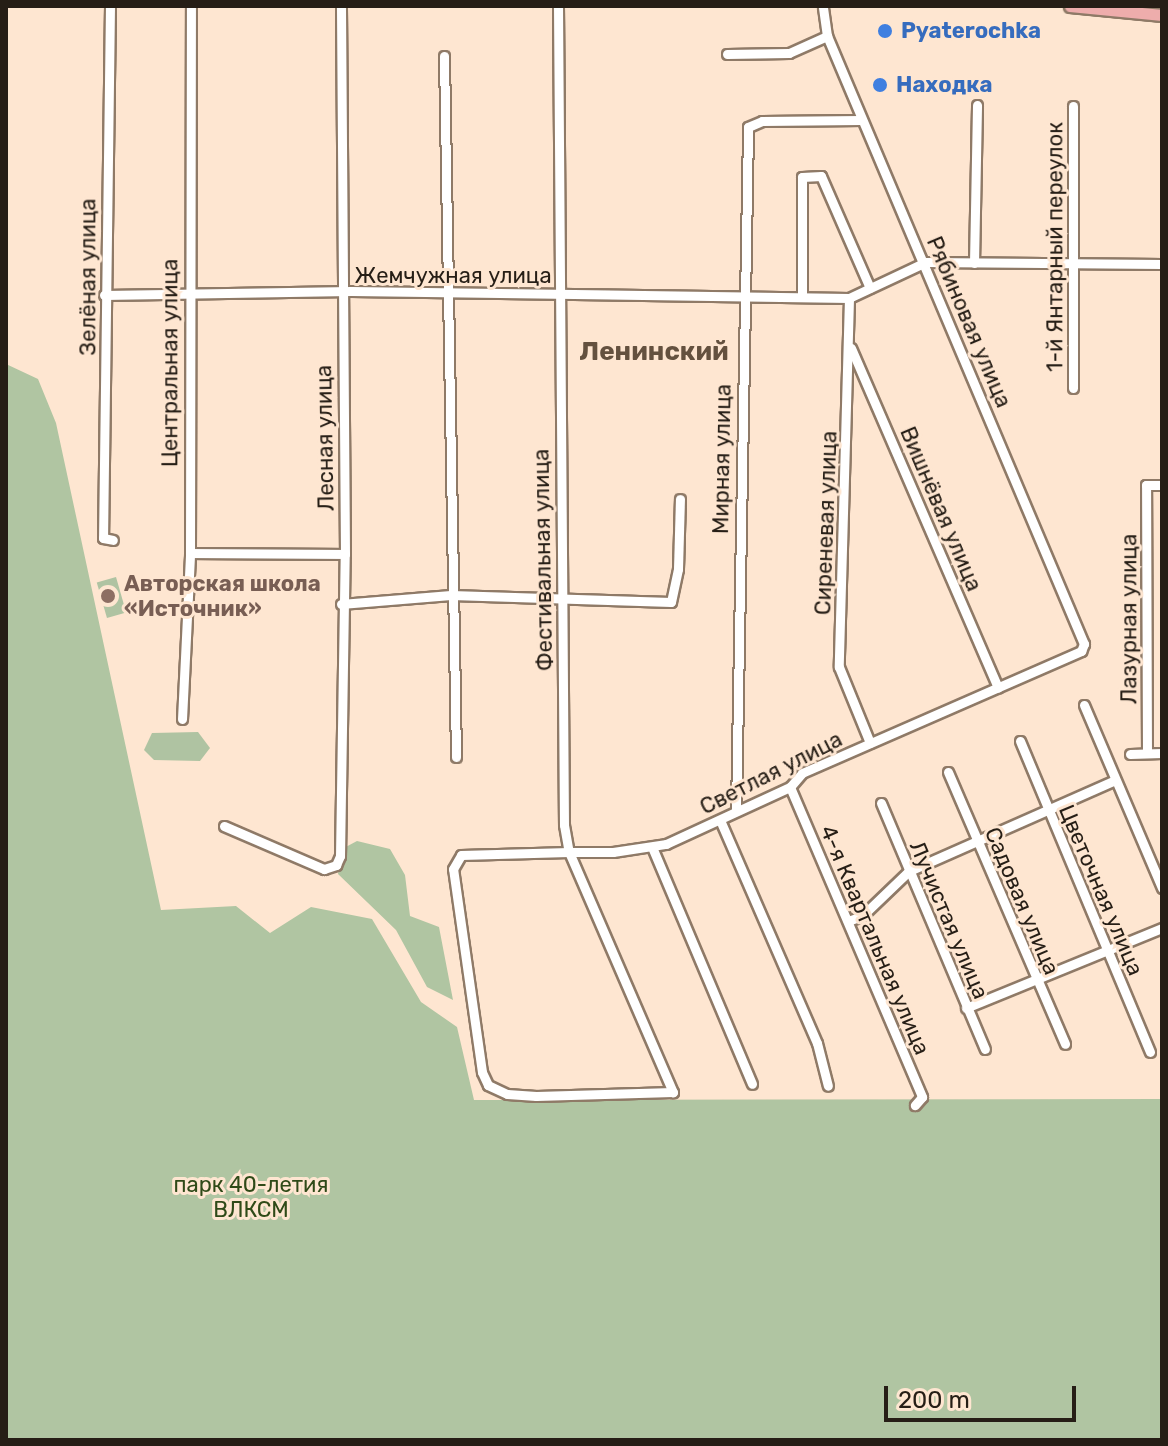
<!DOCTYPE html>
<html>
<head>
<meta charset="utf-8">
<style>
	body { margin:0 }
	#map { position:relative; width:1168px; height:1446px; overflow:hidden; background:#fee6d1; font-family:Rubik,sans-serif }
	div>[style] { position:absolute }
	.green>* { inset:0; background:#afc3a2; transform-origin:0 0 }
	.forest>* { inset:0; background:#b0c5a2 }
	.roads { filter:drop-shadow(2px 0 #8f7a67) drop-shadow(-2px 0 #8f7a67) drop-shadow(0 2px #8f7a67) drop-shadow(0 -2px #8f7a67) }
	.minor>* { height:9px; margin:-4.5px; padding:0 4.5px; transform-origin:4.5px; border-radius:4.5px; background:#fff }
	.major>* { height:11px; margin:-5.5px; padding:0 5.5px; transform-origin:5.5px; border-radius:5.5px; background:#eeadac }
	.dots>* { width:22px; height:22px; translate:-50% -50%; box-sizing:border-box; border:4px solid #fee6d1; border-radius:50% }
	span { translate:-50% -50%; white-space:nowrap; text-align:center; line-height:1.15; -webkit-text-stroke:6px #fee6d1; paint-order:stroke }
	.shop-label { font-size:22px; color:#366cbe; font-weight:700 }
	.left { translate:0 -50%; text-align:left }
	.street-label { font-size:22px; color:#261e16 }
	.education-label { font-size:22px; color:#785e54; font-weight:700 }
	.park-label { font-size:22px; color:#2f4a18 }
	.quarter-label { font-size:26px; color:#64513f; font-weight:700 }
	.frame { position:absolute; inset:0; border:8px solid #261e16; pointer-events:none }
	.scale { position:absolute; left:884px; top:1386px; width:192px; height:36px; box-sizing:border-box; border:4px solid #261e16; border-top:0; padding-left:10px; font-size:24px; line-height:28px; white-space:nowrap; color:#261e16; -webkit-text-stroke:6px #fee6d1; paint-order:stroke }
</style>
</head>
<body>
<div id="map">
	<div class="green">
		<div style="left:116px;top:577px;width:37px;height:20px;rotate:74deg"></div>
		<div style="clip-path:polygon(198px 732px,210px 748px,200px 761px,154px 760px,144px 750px,152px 733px)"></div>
	</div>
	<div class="forest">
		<div style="clip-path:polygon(6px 364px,38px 379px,56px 423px,161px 910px,236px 906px,270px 933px,311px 907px,372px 919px,421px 1002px,457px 1027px,474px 1100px,1162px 1099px,1162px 1440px,6px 1440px)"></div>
		<div style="clip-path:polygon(357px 841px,390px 849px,405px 875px,410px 916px,439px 927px,453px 1000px,427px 987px,396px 930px,338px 874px,342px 849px)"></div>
	</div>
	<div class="roads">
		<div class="minor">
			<div style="left:110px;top:6px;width:532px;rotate:90.75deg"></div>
			<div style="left:103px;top:538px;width:10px;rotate:11deg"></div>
			<div style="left:558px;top:6px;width:819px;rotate:89.58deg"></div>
			<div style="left:564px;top:825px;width:27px;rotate:80deg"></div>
			<div style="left:569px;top:852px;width:262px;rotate:66.6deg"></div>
			<div style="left:673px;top:1092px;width:137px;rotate:178.3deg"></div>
			<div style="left:536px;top:1096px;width:29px;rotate:-176deg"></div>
			<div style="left:507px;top:1094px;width:21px;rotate:-155deg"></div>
			<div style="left:488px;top:1085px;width:14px;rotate:-115deg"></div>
			<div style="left:482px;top:1072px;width:205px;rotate:-98.1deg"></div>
			<div style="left:453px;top:869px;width:16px;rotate:-60deg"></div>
			<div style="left:461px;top:855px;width:108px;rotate:-1.6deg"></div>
			<div style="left:569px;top:852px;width:44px"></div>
			<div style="left:613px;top:852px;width:54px;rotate:-8.6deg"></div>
			<div style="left:666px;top:844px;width:136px;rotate:-24.7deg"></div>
			<div style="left:790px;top:787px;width:18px;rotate:-49deg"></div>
			<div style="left:802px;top:773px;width:305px;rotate:-23.6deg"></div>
			<div style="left:1081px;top:651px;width:8px;rotate:-67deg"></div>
			<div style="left:1084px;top:644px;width:660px;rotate:-112.91deg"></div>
			<div style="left:827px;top:36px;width:30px;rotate:-98deg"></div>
			<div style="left:727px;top:54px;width:62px;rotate:-0.9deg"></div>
			<div style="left:789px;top:53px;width:42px;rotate:-24.1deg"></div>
			<div style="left:444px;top:56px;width:701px;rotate:89.02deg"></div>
			<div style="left:1073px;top:106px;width:282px;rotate:90deg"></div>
			<div style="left:974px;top:263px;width:158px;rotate:-88.9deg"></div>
			<div style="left:104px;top:295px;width:247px;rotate:-0.9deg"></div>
			<div style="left:351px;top:291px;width:498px;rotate:0.8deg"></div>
			<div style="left:849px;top:298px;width:85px;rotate:-25.1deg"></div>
			<div style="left:926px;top:262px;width:236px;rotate:0.5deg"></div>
			<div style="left:802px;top:297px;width:120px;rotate:-90deg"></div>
			<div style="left:802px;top:177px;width:19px;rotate:-3deg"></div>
			<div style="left:821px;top:176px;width:122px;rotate:66.4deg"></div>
			<div style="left:849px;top:298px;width:369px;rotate:91.6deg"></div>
			<div style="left:839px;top:667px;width:82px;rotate:67.8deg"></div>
			<div style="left:851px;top:348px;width:370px;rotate:66.6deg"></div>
			<div style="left:190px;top:553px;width:155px;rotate:0.4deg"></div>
			<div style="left:341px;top:604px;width:110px;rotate:-4.7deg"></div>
			<div style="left:451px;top:595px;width:220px;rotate:1.8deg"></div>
			<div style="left:671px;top:602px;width:34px;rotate:-78deg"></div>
			<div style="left:678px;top:569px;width:70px;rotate:-88.4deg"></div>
			<div style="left:1084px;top:705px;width:199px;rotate:66.9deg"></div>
			<div style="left:182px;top:719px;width:166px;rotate:-87.2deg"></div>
			<div style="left:190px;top:553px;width:547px;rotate:-89.9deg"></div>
			<div style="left:1020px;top:741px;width:337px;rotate:67.3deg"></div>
			<div style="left:1147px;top:753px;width:268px;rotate:-90.2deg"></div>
			<div style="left:1146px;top:485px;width:16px"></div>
			<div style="left:1130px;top:754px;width:32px;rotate:-2deg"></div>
			<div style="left:948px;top:772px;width:296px;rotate:66.7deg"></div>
			<div style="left:790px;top:787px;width:337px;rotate:66.9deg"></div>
			<div style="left:922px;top:1097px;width:11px;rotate:131deg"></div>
			<div style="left:881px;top:803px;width:267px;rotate:67.1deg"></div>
			<div style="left:736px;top:811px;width:684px;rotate:-88.99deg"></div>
			<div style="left:748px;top:127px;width:15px;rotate:-23deg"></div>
			<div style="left:762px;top:121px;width:99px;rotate:-0.6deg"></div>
			<div style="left:720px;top:820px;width:243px;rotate:66.5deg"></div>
			<div style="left:817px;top:1043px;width:44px;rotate:75.7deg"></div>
			<div style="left:224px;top:826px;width:109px;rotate:23.3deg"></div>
			<div style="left:324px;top:869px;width:13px;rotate:-18deg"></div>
			<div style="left:336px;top:865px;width:10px;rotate:-66deg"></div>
			<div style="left:340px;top:856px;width:302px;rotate:-89.1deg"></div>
			<div style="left:345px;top:554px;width:548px;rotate:-90.42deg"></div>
			<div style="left:652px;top:847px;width:257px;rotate:67.1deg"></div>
			<div style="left:848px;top:921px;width:15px;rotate:-20deg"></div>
			<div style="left:862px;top:916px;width:65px;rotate:-43.8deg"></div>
			<div style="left:909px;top:871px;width:225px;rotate:-23.8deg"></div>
			<div style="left:966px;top:1008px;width:212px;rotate:-22.2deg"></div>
		</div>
		<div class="major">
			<div style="left:1070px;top:6px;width:92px;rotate:5.6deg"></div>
		</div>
	</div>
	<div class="dots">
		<div style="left:885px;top:31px;background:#3f7fe0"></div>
		<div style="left:880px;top:85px;background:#3f7fe0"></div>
		<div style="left:108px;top:596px;background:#8d6e63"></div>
	</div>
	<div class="shop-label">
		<span class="left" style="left:901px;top:31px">Pyaterochka</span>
		<span class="left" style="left:896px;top:85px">Находка</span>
	</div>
	<div class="street-label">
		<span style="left:1055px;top:247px;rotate:-90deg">1-й Янтарный переулок</span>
		<span style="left:453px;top:276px">Жемчужная улица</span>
		<span style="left:88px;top:277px;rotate:-90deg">Зелёная улица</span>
		<span style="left:969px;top:322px;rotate:67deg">Рябиновая улица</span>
		<span style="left:170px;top:363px;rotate:-90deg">Центральная улица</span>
		<span style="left:325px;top:438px;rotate:-91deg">Лесная улица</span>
		<span style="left:722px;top:459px;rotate:-89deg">Мирная улица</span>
		<span style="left:941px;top:509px;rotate:67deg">Вишнёвая улица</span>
		<span style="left:826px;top:523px;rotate:-88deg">Сиреневая улица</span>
		<span style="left:543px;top:560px;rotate:-91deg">Фестивальная улица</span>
		<span style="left:1129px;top:619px;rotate:-90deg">Лазурная улица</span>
		<span style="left:771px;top:773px;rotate:-27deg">Светлая улица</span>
		<span style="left:1101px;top:890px;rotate:67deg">Цветочная улица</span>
		<span style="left:1022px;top:901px;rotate:67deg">Садовая улица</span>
		<span style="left:949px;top:920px;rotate:67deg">Лучистая улица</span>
		<span style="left:875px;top:940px;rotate:67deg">4-я Квартальная улица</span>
	</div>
	<div class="education-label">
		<span class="left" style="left:124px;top:596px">Авторская школа<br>«Источник»</span>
	</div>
	<div class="park-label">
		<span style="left:251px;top:1197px">парк 40-летия<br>ВЛКСМ</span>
	</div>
	<div class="quarter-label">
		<span style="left:654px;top:352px">Ленинский</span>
	</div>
	<div class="frame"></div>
	<div class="scale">200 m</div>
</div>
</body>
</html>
